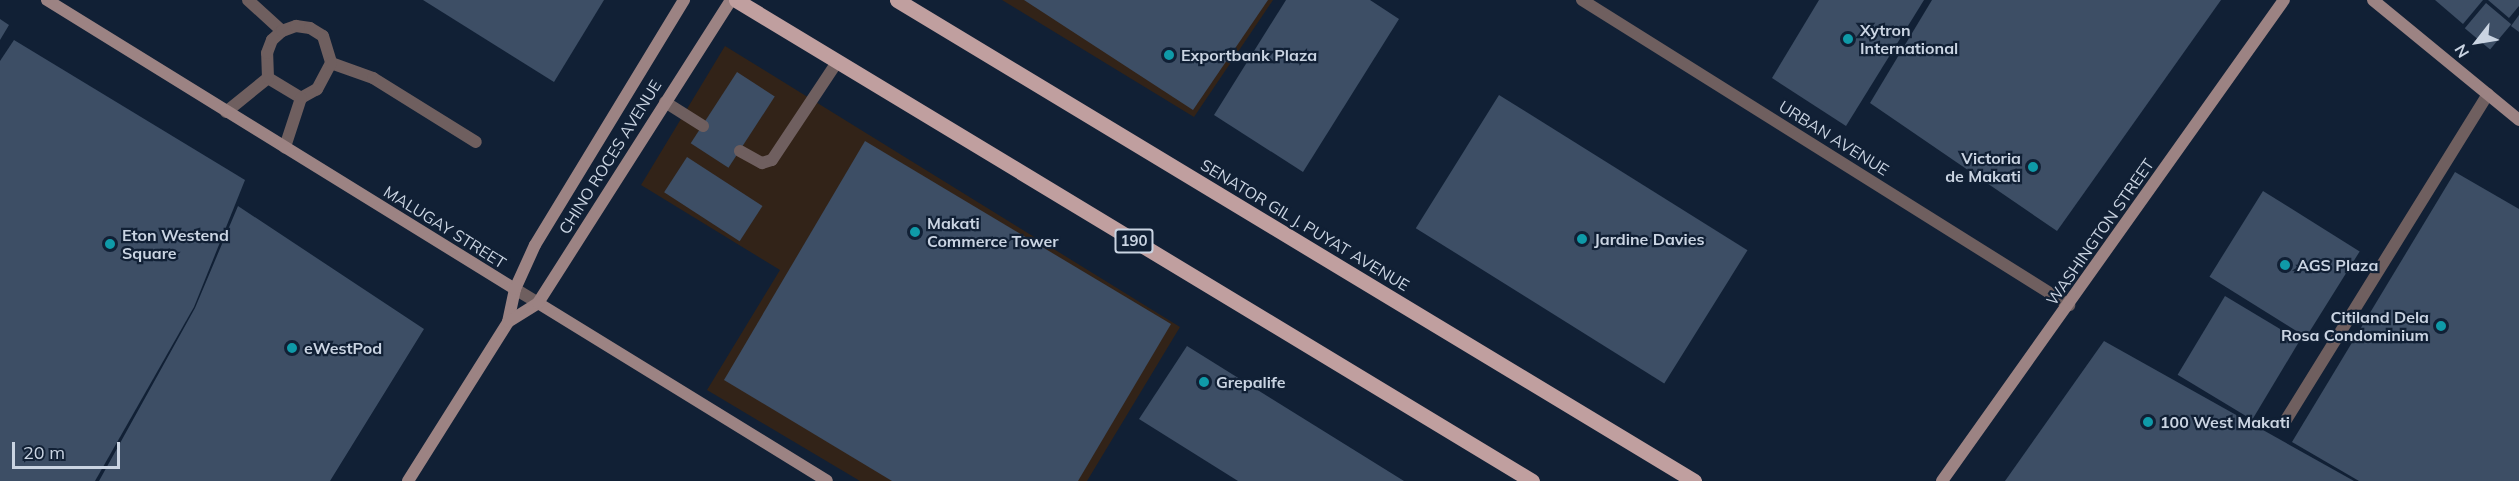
<!DOCTYPE html>
<html>
<head>
<meta charset="utf-8">
<style>
	body { margin:0 }
	#map { position:relative; width:2519px; height:481px; overflow:hidden; background:#112035; font-family:Mulish,sans-serif }
	div>[style] { position:absolute }
	.commercial>* { inset:0; background:#322318 }
	.building>* { inset:0; background:#3d4e65; transform-origin:0 0 }
	.lane>* { height:12px; margin:-6px; padding:0 6px; transform-origin:6px; border-radius:6px; background:#6f5f5f }
	.street>* { height:12px; margin:-6px; padding:0 6px; transform-origin:6px; border-radius:6px; background:#6f5f5f }
	.secondary>* { height:12px; margin:-6px; padding:0 6px; transform-origin:6px; border-radius:6px; background:#9c8383 }
	.primary>* { height:15px; margin:-7.5px; padding:0 7.5px; transform-origin:7.5px; border-radius:7.5px; background:#c09f9f }
	.dots>* { width:16px; height:16px; translate:-50% -50%; box-sizing:border-box; border:3px solid #112035; border-radius:50% }
	span { translate:-50% -50%; white-space:nowrap; text-align:center; line-height:1.15; -webkit-text-stroke:4.5px #112035; paint-order:stroke }
	.shield-label span { padding:2px 4px; background:#112035; border:2px solid; border-radius:4px; -webkit-text-stroke-width:0 }
	.shield-label { font-size:15px; color:#cad4e2; font-weight:700 }
	.poi-label { font-size:16px; color:#cad4e2; font-weight:700 }
	.left { translate:0 -50%; text-align:left }
	.right { translate:-100% -50%; text-align:right }
	.street-label { font-size:16px; color:#cad4e2 }
	.north { position:absolute; left:2447px; top:12px; width:60px; height:60px; -webkit-text-stroke:4px #112035; paint-order:stroke; rotate:239deg; font-size:16px; font-weight:700; line-height:24px; text-align:center; color:#cad4e2 }
	.north::after { content:''; display:block; margin:auto; width:21px; height:27px; background:#cad4e2; clip-path:polygon(50% 0,100% 100%,50% 72%,0 100%) }
	.scale { position:absolute; left:12px; top:442px; width:108px; height:27px; box-sizing:border-box; border:3px solid #cad4e2; border-top:0; padding-left:8px; font-size:18px; line-height:21px; white-space:nowrap; color:#cad4e2; -webkit-text-stroke:4px #112035; paint-order:stroke }
</style>
</head>
<body>
<div id="map">
	<div class="commercial">
		<div style="clip-path:polygon(1002px 0,1273px 0,1194px 117px)"></div>
		<div style="clip-path:polygon(725px 46px,1180px 327px,1087px 481px,860px 481px,707px 390px,780px 270px,641px 185px)"></div>
	</div>
	<div class="building">
		<div style="clip-path:polygon(423px 0,604px 0,554px 82px)"></div>
		<div style="clip-path:polygon(1024px 0,1268px 0,1193px 110px)"></div>
		<div style="clip-path:polygon(1286px 0,1370px 0,1399px 19px,1303px 172px,1214px 115px)"></div>
		<div style="clip-path:polygon(1819px 0,1924px 0,1846px 126px,1772px 78px)"></div>
		<div style="clip-path:polygon(1932px 0,2221px 0,2057px 231px,1870px 103px)"></div>
		<div style="clip-path:polygon(2435px 0,2483px 0,2463px 24px)"></div>
		<div style="clip-path:polygon(2488px 0,2519px 0,2519px 6px,2509px 18px)"></div>
		<div style="left:2486px;top:3px;width:33px;height:33px;rotate:40deg"></div>
		<div style="clip-path:polygon(2519px 15px,2519px 32px,2511px 26px)"></div>
		<div style="clip-path:polygon(0 19px,9px 25px,0 40px)"></div>
		<div style="clip-path:polygon(14px 40px,245px 180px,194px 307px,95px 481px,0 481px,0 61px)"></div>
		<div style="left:737px;top:72px;width:45px;height:85px;rotate:33deg"></div>
		<div style="left:1499px;top:95px;width:293px;height:157px;rotate:32deg"></div>
		<div style="clip-path:polygon(865px 141px,1171px 324px,1078px 481px,892px 481px,724px 380px)"></div>
		<div style="left:687px;top:157px;width:90px;height:42px;rotate:33deg"></div>
		<div style="clip-path:polygon(2455px 172px,2519px 209px,2519px 481px,2359px 481px,2292px 442px)"></div>
		<div style="left:2263px;top:191px;width:114px;height:101px;rotate:32deg"></div>
		<div style="clip-path:polygon(238px 206px,424px 329px,330px 481px,99px 481px,195px 308px)"></div>
		<div style="left:2225px;top:296px;width:87px;height:92px;rotate:31deg"></div>
		<div style="clip-path:polygon(2104px 341px,2354px 481px,2005px 481px)"></div>
		<div style="clip-path:polygon(1187px 346px,1404px 481px,1238px 481px,1139px 419px)"></div>
	</div>
	<div class="lane">
		<div style="left:248px;top:0;width:46px;rotate:42.4deg"></div>
		<div style="left:331px;top:63px;width:45px;rotate:19.7deg"></div>
		<div style="left:373px;top:78px;width:121px;rotate:31.9deg"></div>
		<div style="left:268px;top:78px;width:39px;rotate:31deg"></div>
		<div style="left:665px;top:102px;width:45px;rotate:32.3deg"></div>
		<div style="left:226px;top:112px;width:54px;rotate:-39deg"></div>
		<div style="left:268px;top:78px;width:25px;rotate:-92deg"></div>
		<div style="left:267px;top:53px;width:14px;rotate:-69deg"></div>
		<div style="left:272px;top:40px;width:13px;rotate:-42deg"></div>
		<div style="left:282px;top:31px;width:15px;rotate:-20deg"></div>
		<div style="left:296px;top:26px;width:14px;rotate:8deg"></div>
		<div style="left:310px;top:28px;width:15px;rotate:32deg"></div>
		<div style="left:323px;top:36px;width:28px;rotate:73deg"></div>
		<div style="left:331px;top:63px;width:30px;rotate:118deg"></div>
		<div style="left:317px;top:89px;width:18px;rotate:151deg"></div>
		<div style="left:301px;top:98px;width:52px;rotate:108.1deg"></div>
		<div style="left:740px;top:151px;width:25px;rotate:29deg"></div>
		<div style="left:762px;top:163px;width:10px;rotate:-17deg"></div>
		<div style="left:772px;top:160px;width:118px;rotate:-56.4deg"></div>
		<div style="left:2284px;top:423px;width:387px;rotate:-58.2deg"></div>
	</div>
	<div class="street">
		<div style="left:1582px;top:0;width:575px;rotate:32.06deg"></div>
		<div style="left:515px;top:289px;width:27px;rotate:31deg"></div>
	</div>
	<div class="secondary">
		<div style="left:47px;top:0;width:550px;rotate:31.7deg"></div>
		<div style="left:2373px;top:0;width:189px;rotate:39.4deg"></div>
		<div style="left:538px;top:303px;width:339px;rotate:31.6deg"></div>
		<div style="left:508px;top:322px;width:34px;rotate:-78deg"></div>
		<div style="left:515px;top:289px;width:48px;rotate:-65.6deg"></div>
		<div style="left:535px;top:245px;width:287px;rotate:-58.7deg"></div>
		<div style="left:408px;top:481px;width:188px;rotate:-57.8deg"></div>
		<div style="left:508px;top:322px;width:36px;rotate:-32deg"></div>
		<div style="left:538px;top:303px;width:359px;rotate:-57.5deg"></div>
		<div style="left:1942px;top:481px;width:590px;rotate:-54.59deg"></div>
	</div>
	<div class="primary">
		<div style="left:736px;top:0;width:930px;rotate:31.14deg"></div>
		<div style="left:897px;top:0;width:931px;rotate:31.11deg"></div>
	</div>
	<div class="dots">
		<div style="left:1848px;top:39px;background:#0f9aa8"></div>
		<div style="left:1169px;top:55px;background:#0f9aa8"></div>
		<div style="left:2033px;top:167px;background:#0f9aa8"></div>
		<div style="left:915px;top:232px;background:#0f9aa8"></div>
		<div style="left:1582px;top:239px;background:#0f9aa8"></div>
		<div style="left:110px;top:244px;background:#0f9aa8"></div>
		<div style="left:2285px;top:265px;background:#0f9aa8"></div>
		<div style="left:2441px;top:326px;background:#0f9aa8"></div>
		<div style="left:292px;top:348px;background:#0f9aa8"></div>
		<div style="left:1204px;top:382px;background:#0f9aa8"></div>
		<div style="left:2148px;top:422px;background:#0f9aa8"></div>
	</div>
	<div class="shield-label">
		<span style="left:1134px;top:241px">190</span>
	</div>
	<div class="poi-label">
		<span class="left" style="left:1860px;top:39px">Xytron<br>International</span>
		<span class="left" style="left:1181px;top:55px">Exportbank Plaza</span>
		<span class="right" style="left:2021px;top:167px">Victoria<br>de Makati</span>
		<span class="left" style="left:927px;top:232px">Makati<br>Commerce Tower</span>
		<span class="left" style="left:122px;top:244px">Eton Westend<br>Square</span>
		<span class="left" style="left:1594px;top:239px">Jardine Davies</span>
		<span class="left" style="left:2297px;top:265px">AGS Plaza</span>
		<span class="right" style="left:2429px;top:326px">Citiland Dela<br>Rosa Condominium</span>
		<span class="left" style="left:304px;top:348px">eWestPod</span>
		<span class="left" style="left:1216px;top:382px">Grepalife</span>
		<span class="left" style="left:2160px;top:422px">100 West Makati</span>
	</div>
	<div class="street-label">
		<span style="left:1834px;top:138px;rotate:32deg">URBAN AVENUE</span>
		<span style="left:610px;top:157px;rotate:-58deg">CHINO ROCES AVENUE</span>
		<span style="left:1305px;top:225px;rotate:31deg">SENATOR GIL J. PUYAT AVENUE</span>
		<span style="left:445px;top:227px;rotate:32deg">MALUGAY STREET</span>
		<span style="left:2100px;top:232px;rotate:-55deg">WASHINGTON STREET</span>
	</div>
	<div class="north">N</div>
	<div class="scale">20 m</div>
</div>
</body>
</html>
